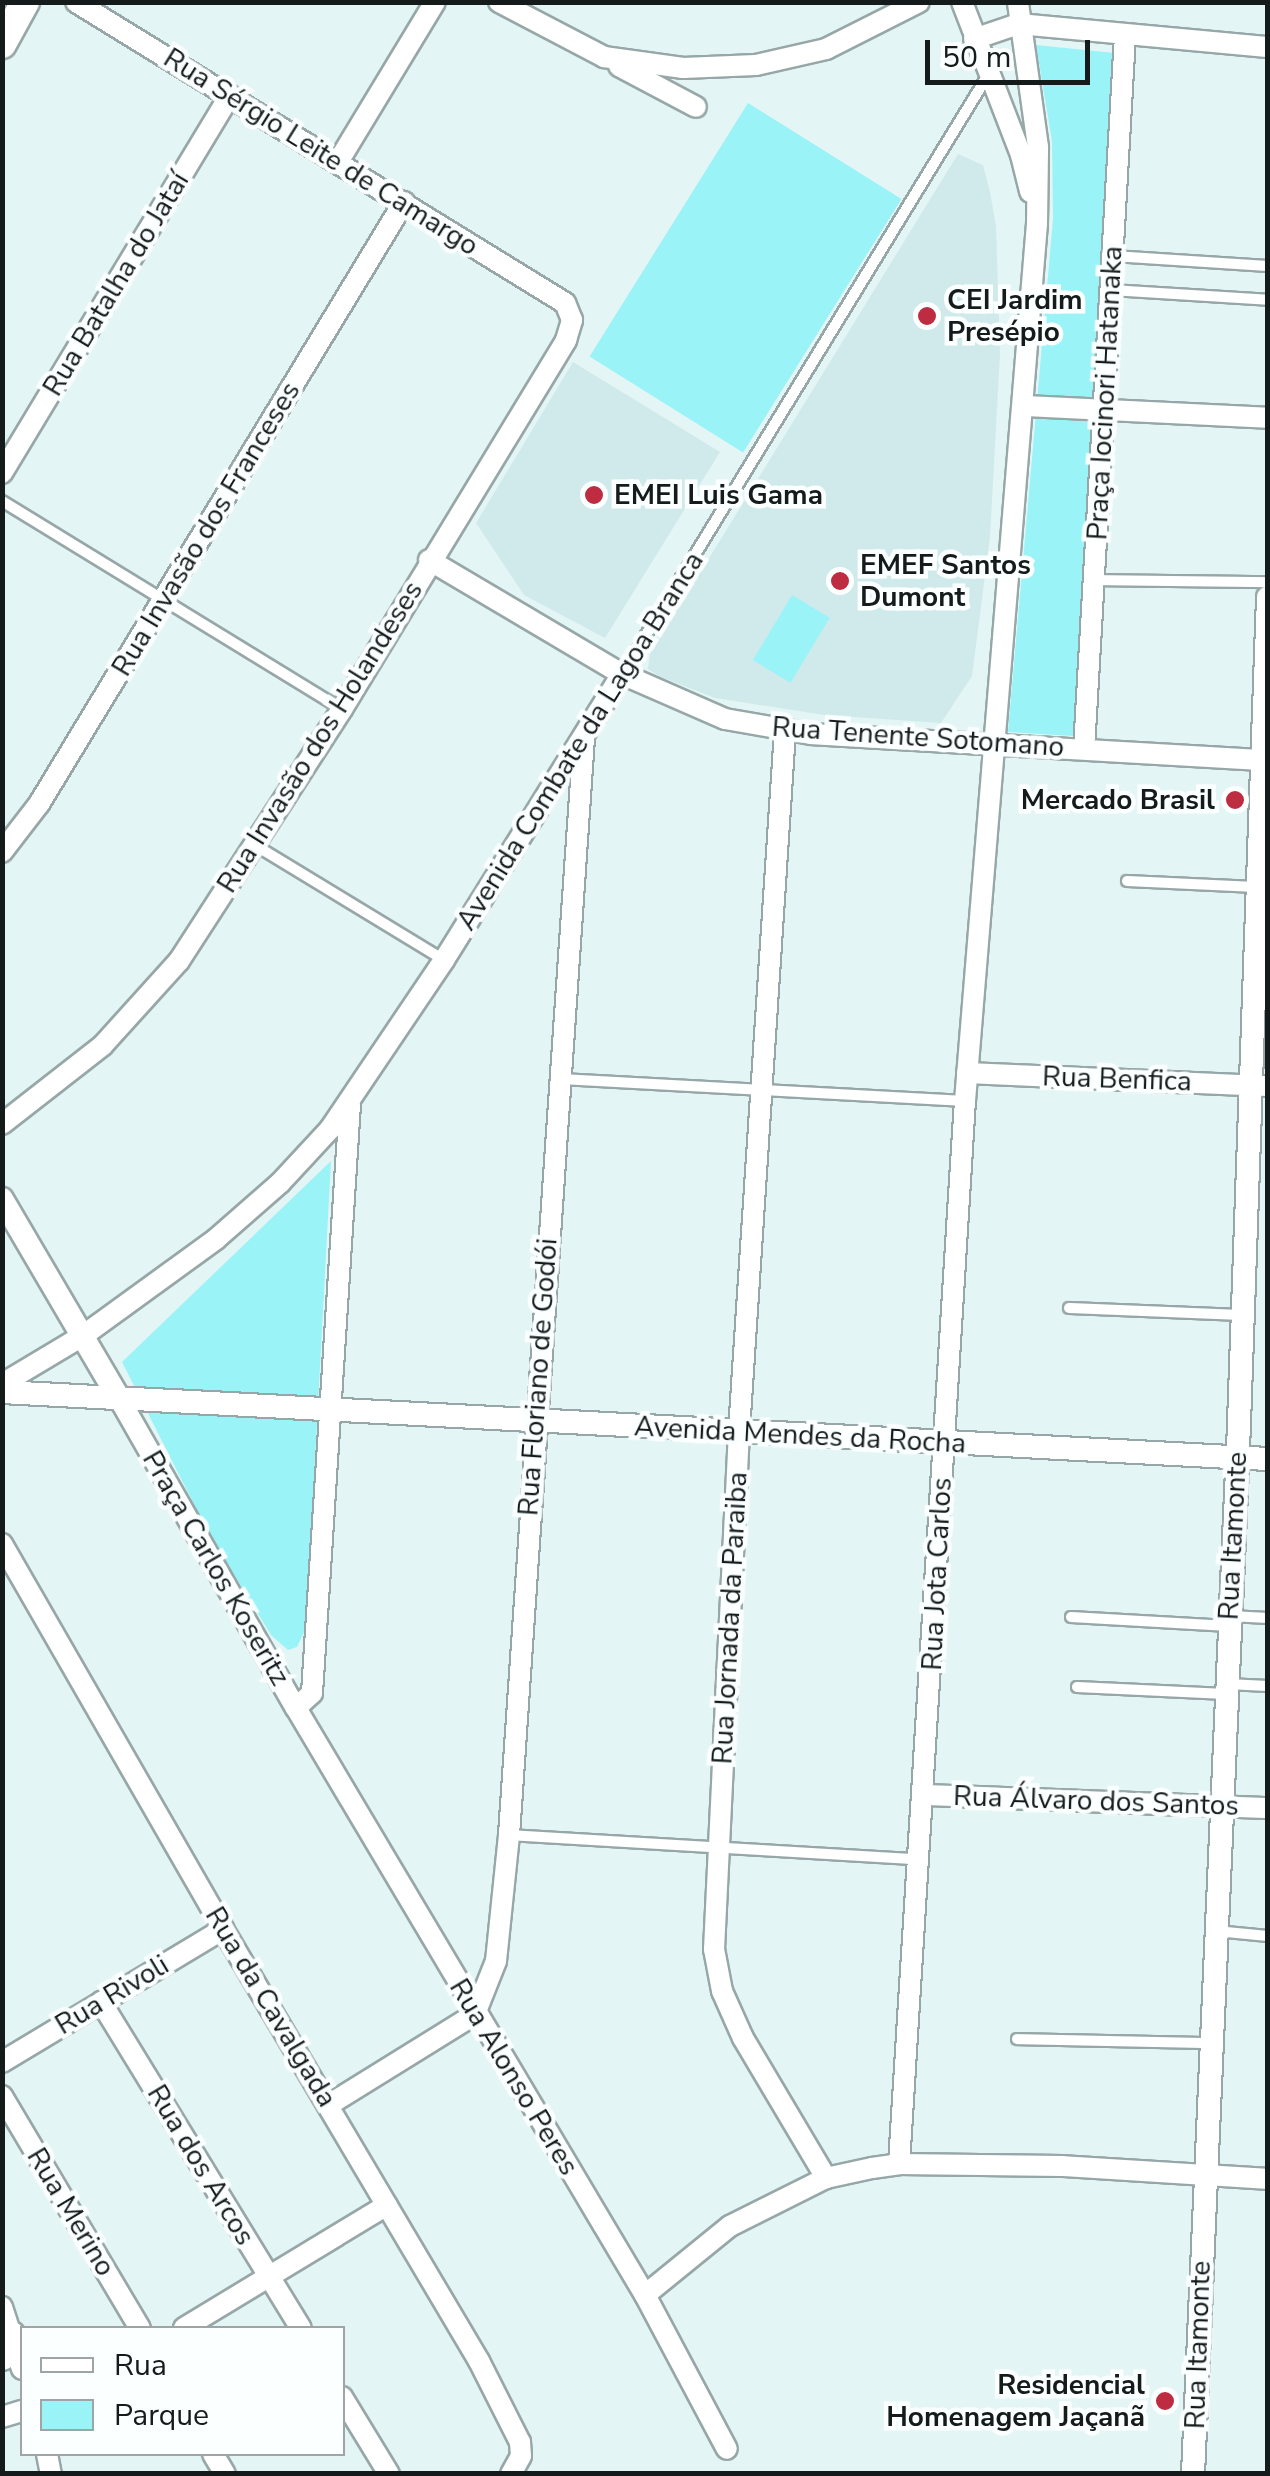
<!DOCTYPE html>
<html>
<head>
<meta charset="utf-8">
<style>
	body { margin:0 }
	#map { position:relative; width:1270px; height:2476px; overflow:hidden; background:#e4f5f5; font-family:"Nunito Sans",sans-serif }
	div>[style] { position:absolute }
	.built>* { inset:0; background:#d0eaeb }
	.green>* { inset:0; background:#9af3f6; transform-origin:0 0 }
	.roads { filter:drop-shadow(2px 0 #97a7a7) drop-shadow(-2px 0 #97a7a7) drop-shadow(0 2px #97a7a7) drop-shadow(0 -2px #97a7a7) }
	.service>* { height:10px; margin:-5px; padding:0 5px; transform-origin:5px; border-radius:5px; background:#fff }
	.minor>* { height:20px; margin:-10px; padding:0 10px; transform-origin:10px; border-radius:10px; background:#fff }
	.tertiary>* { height:22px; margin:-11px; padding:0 11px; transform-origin:11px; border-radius:11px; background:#fff }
	.secondary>* { height:28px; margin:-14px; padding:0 14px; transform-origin:14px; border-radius:14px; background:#fff }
	.dots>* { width:28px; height:28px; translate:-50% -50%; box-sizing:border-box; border:5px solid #fbffff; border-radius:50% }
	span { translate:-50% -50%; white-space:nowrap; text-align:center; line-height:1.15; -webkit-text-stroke:9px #fbffff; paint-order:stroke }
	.street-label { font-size:28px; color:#151b1b }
	.poi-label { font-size:28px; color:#151b1b; font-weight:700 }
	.left { translate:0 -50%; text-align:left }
	.right { translate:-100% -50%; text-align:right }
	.frame { position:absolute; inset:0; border:5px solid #151b1b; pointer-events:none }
	.legend { position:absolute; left:20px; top:2326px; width:325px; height:130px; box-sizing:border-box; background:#fbffff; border:2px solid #9fa4a4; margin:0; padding:12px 18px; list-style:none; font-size:30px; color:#151b1b }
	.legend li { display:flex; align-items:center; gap:20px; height:50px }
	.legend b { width:50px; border:2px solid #9fa4a4 }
	.scale { position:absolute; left:925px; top:40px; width:165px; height:45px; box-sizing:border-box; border:5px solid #151b1b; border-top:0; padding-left:12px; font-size:30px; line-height:35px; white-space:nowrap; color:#151b1b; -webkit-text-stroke:8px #fbffff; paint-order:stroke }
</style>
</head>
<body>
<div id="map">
	<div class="built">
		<div style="clip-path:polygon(958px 154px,983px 165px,990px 192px,996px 226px,1000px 354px,990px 537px,972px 676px,941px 723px,824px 715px,715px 698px,659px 676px,648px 669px,650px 654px)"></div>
		<div style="clip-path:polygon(573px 362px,720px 452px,605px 638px,524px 595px,476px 523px)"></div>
	</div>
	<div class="green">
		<div style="clip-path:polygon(1036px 45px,1114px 53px,1073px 736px,1008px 732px,1053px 219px,1052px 141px)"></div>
		<div style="left:748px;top:103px;width:181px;height:299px;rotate:32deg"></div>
		<div style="left:792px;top:595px;width:44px;height:76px;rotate:31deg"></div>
		<div style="clip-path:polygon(331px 1161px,306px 1628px,297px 1647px,288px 1650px,271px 1635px,207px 1530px,122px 1362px)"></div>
	</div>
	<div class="roads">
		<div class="service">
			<div style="left:1113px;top:256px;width:155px;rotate:3.7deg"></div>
			<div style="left:1111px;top:290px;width:157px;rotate:3.6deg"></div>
			<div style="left:2px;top:501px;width:399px;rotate:31.5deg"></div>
			<div style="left:1094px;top:580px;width:174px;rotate:0.7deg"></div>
			<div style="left:622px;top:674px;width:702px;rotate:-58.57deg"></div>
			<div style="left:255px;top:845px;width:221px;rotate:31.3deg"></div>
			<div style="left:1127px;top:881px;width:129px;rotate:2.7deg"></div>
			<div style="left:561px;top:1079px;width:405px;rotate:3.1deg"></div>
			<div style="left:1069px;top:1308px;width:173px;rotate:2.3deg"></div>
			<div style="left:1230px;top:1616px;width:38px;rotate:3deg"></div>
			<div style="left:1071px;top:1617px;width:158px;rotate:3.3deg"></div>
			<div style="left:1227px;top:1684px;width:41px;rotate:2.8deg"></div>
			<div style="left:1077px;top:1687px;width:149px;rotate:2.7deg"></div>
			<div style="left:509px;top:1835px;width:411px;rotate:3.4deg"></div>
			<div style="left:1216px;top:1931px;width:52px;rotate:5.5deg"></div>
			<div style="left:1017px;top:2039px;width:193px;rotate:1.2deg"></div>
		</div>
		<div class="minor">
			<div style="left:499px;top:2px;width:119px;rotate:27.6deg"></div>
			<div style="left:604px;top:57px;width:80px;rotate:7.9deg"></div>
			<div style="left:683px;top:68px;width:73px;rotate:-2.4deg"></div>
			<div style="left:756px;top:65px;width:72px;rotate:-12.9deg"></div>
			<div style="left:826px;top:49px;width:104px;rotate:-26.8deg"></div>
			<div style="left:962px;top:2px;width:164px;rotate:68.9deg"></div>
			<div style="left:1021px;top:155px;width:38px;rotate:76deg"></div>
			<div style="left:974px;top:39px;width:46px;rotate:-18.8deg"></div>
			<div style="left:1018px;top:24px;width:251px;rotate:5.3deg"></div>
			<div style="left:619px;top:66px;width:87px;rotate:28deg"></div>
			<div style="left:338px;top:162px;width:187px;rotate:-58.8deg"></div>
			<div style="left:1025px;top:406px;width:243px;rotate:2.8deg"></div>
			<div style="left:2px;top:473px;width:441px;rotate:-58.9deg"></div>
			<div style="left:429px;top:560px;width:224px;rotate:30.6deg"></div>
			<div style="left:622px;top:674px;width:112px;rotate:23.6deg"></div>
			<div style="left:725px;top:719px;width:87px;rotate:9.9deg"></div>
			<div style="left:811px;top:734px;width:458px;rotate:3.3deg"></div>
			<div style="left:785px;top:731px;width:702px;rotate:93.76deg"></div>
			<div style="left:739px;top:1431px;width:519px;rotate:92.76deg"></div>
			<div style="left:714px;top:1949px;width:43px;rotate:79.2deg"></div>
			<div style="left:722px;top:1991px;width:51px;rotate:65.9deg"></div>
			<div style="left:743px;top:2038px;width:163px;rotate:59.3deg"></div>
			<div style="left:1084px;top:749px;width:714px;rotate:-86.71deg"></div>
			<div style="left:2px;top:852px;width:61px;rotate:-52.4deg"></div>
			<div style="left:39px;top:804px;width:704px;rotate:-58.77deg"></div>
			<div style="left:967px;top:1073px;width:301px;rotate:2.5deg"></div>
			<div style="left:2px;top:1124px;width:128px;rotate:-38deg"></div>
			<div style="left:103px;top:1045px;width:113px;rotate:-47.9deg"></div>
			<div style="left:179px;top:961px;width:300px;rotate:-57.1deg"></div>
			<div style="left:342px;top:709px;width:432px;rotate:-58.7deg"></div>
			<div style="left:566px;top:340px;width:21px;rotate:-73deg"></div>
			<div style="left:572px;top:320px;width:18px;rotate:-112deg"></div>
			<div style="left:565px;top:303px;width:574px;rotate:-148.39deg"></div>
			<div style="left:2px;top:1384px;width:96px;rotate:-30.9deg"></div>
			<div style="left:84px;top:1335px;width:163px;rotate:-36deg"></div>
			<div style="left:216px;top:1239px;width:85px;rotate:-41.2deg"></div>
			<div style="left:280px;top:1183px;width:74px;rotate:-47.2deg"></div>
			<div style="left:330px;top:1129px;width:204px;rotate:-56deg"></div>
			<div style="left:444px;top:960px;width:337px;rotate:-58.1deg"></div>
			<div style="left:120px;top:1400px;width:355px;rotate:60.3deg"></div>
			<div style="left:296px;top:1708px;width:683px;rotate:59.27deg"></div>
			<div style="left:645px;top:2295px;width:174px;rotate:62deg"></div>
			<div style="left:2px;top:1544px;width:444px;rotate:60.1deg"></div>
			<div style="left:223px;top:1929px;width:502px;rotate:59.35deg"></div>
			<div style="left:479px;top:2361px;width:91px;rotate:63.2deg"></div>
			<div style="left:520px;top:2442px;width:14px;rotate:86deg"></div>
			<div style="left:521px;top:2456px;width:21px;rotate:119deg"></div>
			<div style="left:296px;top:1708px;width:22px;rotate:-43deg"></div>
			<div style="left:312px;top:1693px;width:590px;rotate:-86.31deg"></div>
			<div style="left:924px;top:1795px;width:344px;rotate:2.2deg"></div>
			<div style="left:101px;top:2002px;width:382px;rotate:58.5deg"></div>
			<div style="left:2px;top:2062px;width:258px;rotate:-31deg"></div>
			<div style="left:2px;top:2096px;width:270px;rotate:59.3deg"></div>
			<div style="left:330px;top:2104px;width:171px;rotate:-31.8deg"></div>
			<div style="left:475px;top:2014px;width:57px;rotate:-68.4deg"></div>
			<div style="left:496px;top:1961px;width:127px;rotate:-84.1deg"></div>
			<div style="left:509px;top:1835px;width:1101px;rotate:-86.09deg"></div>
			<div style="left:899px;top:2164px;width:1065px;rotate:-86.45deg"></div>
			<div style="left:965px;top:1101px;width:881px;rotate:-85.31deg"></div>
			<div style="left:1037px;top:223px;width:76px;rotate:-89.2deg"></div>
			<div style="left:1038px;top:147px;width:146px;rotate:-97.9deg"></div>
			<div style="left:645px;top:2295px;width:109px;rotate:-39.1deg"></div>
			<div style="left:730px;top:2226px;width:107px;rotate:-26.6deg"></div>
			<div style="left:826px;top:2178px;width:47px;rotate:-12.3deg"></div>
			<div style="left:872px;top:2168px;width:27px;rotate:-8deg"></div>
			<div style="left:899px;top:2164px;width:163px;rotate:0.7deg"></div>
			<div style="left:1062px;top:2166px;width:206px;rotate:3.6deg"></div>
			<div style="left:2px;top:2307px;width:65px;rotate:72.1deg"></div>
			<div style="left:184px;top:2328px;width:237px;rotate:-31.2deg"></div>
			<div style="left:342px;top:2397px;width:90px;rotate:58.6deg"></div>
			<div style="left:2px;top:2417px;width:21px;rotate:-17deg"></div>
			<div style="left:47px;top:2454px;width:20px;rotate:79deg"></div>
			<div style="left:213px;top:2454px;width:23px;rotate:59deg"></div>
		</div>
		<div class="tertiary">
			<div style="left:2px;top:1199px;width:233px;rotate:59.6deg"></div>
			<div style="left:2px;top:1392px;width:1268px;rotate:3.03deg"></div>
			<div style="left:1193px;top:2474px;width:1052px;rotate:-87.49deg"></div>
			<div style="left:1239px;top:1423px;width:826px;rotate:-87.99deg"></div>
		</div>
		<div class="secondary">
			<div style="left:2px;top:44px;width:48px;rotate:-61.3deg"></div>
			<div style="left:2px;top:2356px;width:22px;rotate:-66deg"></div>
		</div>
	</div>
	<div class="dots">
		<div style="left:927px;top:316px;background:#bd2c41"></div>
		<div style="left:594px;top:495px;background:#bd2c41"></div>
		<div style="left:840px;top:581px;background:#bd2c41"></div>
		<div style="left:1235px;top:800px;background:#bd2c41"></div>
		<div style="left:1165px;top:2401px;background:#bd2c41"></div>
	</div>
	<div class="street-label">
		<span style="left:321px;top:152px;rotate:32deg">Rua Sérgio Leite de Camargo</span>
		<span style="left:116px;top:284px;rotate:-59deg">Rua Batalha do Jataí</span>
		<span style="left:1105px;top:393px;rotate:-87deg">Praça Iocinori Hatanaka</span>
		<span style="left:206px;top:529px;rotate:-59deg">Rua Invasão dos Franceses</span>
		<span style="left:320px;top:737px;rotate:-58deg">Rua Invasão dos Holandeses</span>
		<span style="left:918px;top:737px;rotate:4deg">Rua Tenente Sotomano</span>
		<span style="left:580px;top:741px;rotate:-58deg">Avenida Combate da Lagoa Branca</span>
		<span style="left:1117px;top:1079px;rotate:2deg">Rua Benfica</span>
		<span style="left:538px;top:1377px;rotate:-86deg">Rua Floriano de Godói</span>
		<span style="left:800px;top:1435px;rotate:3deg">Avenida Mendes da Rocha</span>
		<span style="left:1233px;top:1536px;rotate:-87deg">Rua Itamonte</span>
		<span style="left:216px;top:1568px;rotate:60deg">Praça Carlos Koseritz</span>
		<span style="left:937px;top:1574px;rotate:-87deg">Rua Jota Carlos</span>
		<span style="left:730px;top:1618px;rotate:-87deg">Rua Jornada da Paraiba</span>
		<span style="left:1096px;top:1801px;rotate:2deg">Rua Álvaro dos Santos</span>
		<span style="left:112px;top:1995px;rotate:-31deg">Rua Rivoli</span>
		<span style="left:271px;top:2007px;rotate:59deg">Rua da Cavalgada</span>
		<span style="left:514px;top:2077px;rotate:59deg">Rua Alonso Peres</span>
		<span style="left:201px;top:2165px;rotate:59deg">Rua dos Arcos</span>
		<span style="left:71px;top:2212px;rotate:59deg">Rua Merino</span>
		<span style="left:1198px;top:2345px;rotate:-88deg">Rua Itamonte</span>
	</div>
	<div class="poi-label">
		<span class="left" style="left:947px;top:316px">CEI Jardim<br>Presépio</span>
		<span class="left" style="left:614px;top:495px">EMEI Luis Gama</span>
		<span class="left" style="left:860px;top:581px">EMEF Santos<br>Dumont</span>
		<span class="right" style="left:1215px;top:800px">Mercado Brasil</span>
		<span class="right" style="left:1145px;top:2401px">Residencial<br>Homenagem Jaçanã</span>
	</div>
	<div class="frame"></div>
	<ul class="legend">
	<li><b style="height:12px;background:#fff"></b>Rua</li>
	<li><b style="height:28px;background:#9af3f6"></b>Parque</li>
	</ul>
	<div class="scale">50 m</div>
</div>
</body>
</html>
